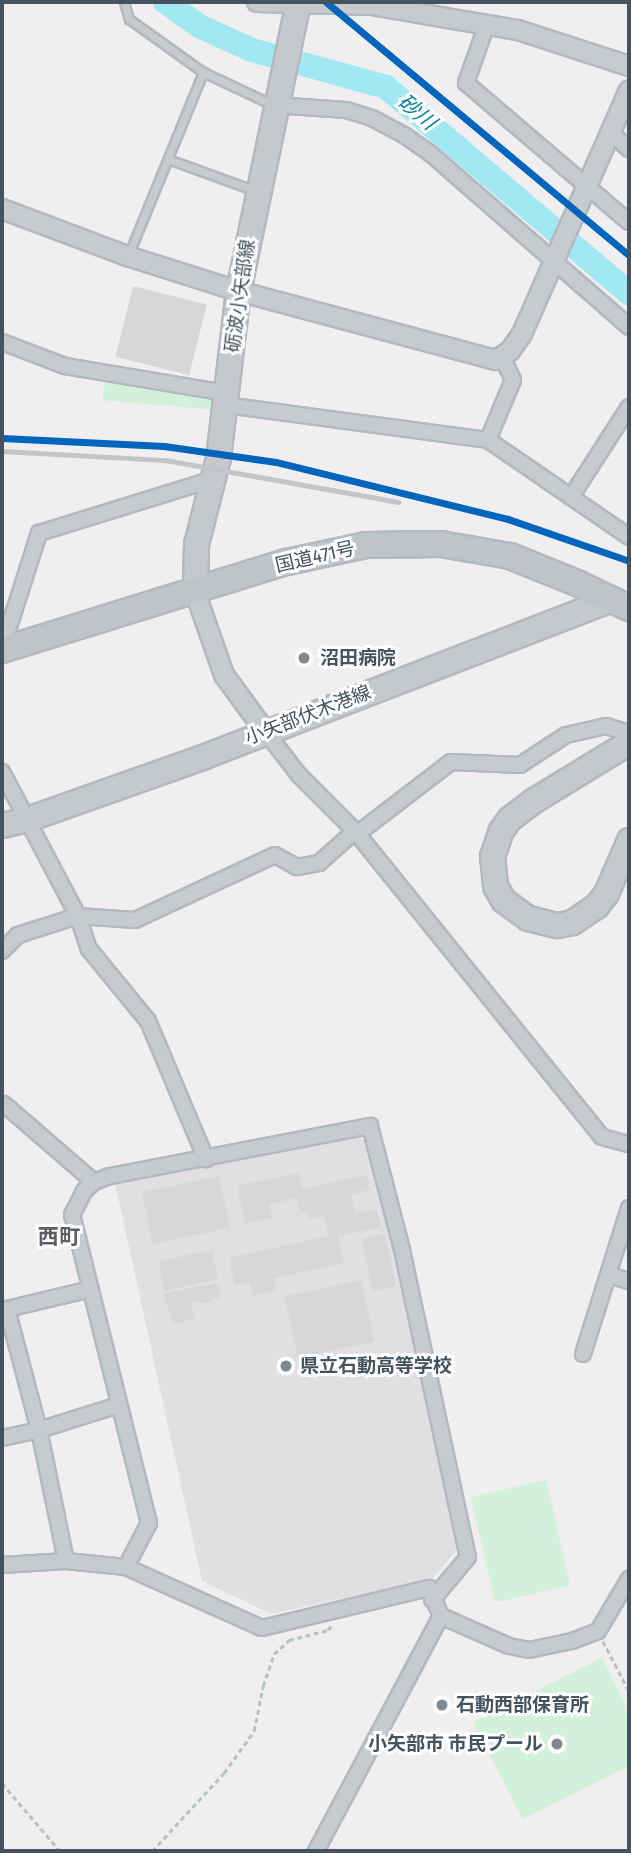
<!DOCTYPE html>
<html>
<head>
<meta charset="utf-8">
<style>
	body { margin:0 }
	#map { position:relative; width:631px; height:1853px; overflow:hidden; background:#f0eeef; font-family:"Fira Sans Condensed","Noto Sans JP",sans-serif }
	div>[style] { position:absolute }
	.education>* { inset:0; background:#e1dfe1 }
	.green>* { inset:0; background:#d1f1db; transform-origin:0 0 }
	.river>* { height:24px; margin:-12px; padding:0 12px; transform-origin:12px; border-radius:12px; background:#a2e8f2 }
	.building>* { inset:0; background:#d6d7d9; transform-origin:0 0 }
	.path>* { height:2.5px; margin-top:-1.25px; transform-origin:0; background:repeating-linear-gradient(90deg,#b5c4be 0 5px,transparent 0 8.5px) }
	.roads { filter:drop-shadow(2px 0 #b3b9bf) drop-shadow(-2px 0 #b3b9bf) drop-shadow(0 2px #b3b9bf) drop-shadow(0 -2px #b3b9bf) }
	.service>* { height:7px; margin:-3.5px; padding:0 3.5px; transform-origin:3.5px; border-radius:3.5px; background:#c7cbce }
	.minor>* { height:14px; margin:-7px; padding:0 7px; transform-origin:7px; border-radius:7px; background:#c7cbce }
	.tertiary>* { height:18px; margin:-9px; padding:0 9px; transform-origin:9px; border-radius:9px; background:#c7cbce }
	.primary>* { height:23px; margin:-11.5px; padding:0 11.5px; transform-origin:11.5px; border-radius:11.5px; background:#c5c9cc }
	.trunk>* { height:24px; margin:-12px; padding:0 12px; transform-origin:12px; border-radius:12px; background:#bfc4c8 }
	.rail>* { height:4.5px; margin:-2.25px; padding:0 2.25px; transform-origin:2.25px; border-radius:2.25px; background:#c3c5c8 }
	.rail-1>* { height:7px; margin:-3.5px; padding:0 3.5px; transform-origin:3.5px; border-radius:3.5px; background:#0065bd }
	.dots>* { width:19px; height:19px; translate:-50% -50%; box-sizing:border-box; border:4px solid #fff; border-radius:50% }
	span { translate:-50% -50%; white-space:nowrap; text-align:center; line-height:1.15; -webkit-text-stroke:6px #fff; paint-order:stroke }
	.street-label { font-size:19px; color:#44535d }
	.poi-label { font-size:19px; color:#44535d; font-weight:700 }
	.left { translate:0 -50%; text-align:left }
	.right { translate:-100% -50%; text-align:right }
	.water-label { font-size:21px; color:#038193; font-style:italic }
	.neighbourhood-label { font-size:21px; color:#5a5f63; font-weight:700 }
	.frame { position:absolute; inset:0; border:4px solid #44535d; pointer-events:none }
</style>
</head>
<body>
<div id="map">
	<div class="education">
		<div style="clip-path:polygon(355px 1135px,368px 1143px,458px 1549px,432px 1579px,271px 1614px,202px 1581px,115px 1183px)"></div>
	</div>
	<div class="green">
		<div style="clip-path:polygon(106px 377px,217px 398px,217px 410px,102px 400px)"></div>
		<div style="left:546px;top:1480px;width:108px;height:77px;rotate:77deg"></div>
		<div style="clip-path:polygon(602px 1658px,629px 1713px,629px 1766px,522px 1819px,473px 1722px)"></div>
	</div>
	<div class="river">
		<div style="left:165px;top:2px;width:44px;rotate:34.8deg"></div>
		<div style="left:201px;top:27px;width:56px;rotate:24.3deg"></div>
		<div style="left:252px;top:50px;width:139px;rotate:15.4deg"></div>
		<div style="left:386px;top:87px;width:319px;rotate:40.3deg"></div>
	</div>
	<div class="building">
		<div style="left:133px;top:286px;width:76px;height:73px;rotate:14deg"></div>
		<div style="clip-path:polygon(299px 1173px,302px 1189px,367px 1175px,370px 1190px,351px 1194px,355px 1213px,377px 1209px,381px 1227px,338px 1236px,344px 1263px,274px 1278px,276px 1291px,253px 1296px,250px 1282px,235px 1285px,229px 1258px,329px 1236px,324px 1216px,309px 1219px,307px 1211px,300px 1213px,296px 1198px,269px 1204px,272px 1218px,245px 1224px,237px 1186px)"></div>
		<div style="left:219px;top:1176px;width:53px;height:79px;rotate:78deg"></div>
		<div style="left:385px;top:1234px;width:53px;height:24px;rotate:78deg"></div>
		<div style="left:212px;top:1250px;width:30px;height:55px;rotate:78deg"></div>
		<div style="left:361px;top:1280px;width:63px;height:78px;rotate:78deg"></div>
		<div style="clip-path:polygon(219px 1283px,220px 1298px,212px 1298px,211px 1303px,191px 1302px,195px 1319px,172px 1324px,164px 1293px)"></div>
	</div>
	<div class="path">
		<div style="left:603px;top:1641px;width:56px;rotate:62.5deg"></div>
		<div style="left:2px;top:1783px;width:89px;rotate:49.5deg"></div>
		<div style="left:152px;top:1851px;width:106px;rotate:-47.3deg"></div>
		<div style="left:224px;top:1773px;width:52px;rotate:-54.5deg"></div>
		<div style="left:254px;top:1731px;width:46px;rotate:-78.7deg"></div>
		<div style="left:263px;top:1686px;width:34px;rotate:-71deg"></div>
		<div style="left:274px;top:1654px;width:21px;rotate:-43deg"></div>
		<div style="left:289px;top:1640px;width:40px;rotate:-14.4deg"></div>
		<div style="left:328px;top:1630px;width:5px;rotate:-53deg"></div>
	</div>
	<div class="roads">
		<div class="service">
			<div style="left:124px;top:2px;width:18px;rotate:74deg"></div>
			<div style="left:129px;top:19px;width:91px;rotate:35.6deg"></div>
			<div style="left:203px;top:72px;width:77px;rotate:25.2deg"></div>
			<div style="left:168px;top:159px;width:94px;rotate:20deg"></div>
			<div style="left:128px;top:256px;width:199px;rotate:-67.8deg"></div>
		</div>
		<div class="minor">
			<div style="left:487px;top:24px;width:63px;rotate:109.6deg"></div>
			<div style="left:466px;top:83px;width:214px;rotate:40.5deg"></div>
			<div style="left:274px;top:105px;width:72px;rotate:4deg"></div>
			<div style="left:346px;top:110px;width:27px;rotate:17deg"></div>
			<div style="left:372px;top:118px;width:36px;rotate:28deg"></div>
			<div style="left:404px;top:135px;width:33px;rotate:35deg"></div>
			<div style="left:431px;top:154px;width:263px;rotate:41.1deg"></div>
			<div style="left:611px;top:133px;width:24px;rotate:42deg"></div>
			<div style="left:2px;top:342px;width:67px;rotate:20.9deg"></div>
			<div style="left:65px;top:366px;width:164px;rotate:9.5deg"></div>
			<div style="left:226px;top:405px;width:264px;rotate:7.6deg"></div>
			<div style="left:488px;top:440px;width:171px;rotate:34.5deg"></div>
			<div style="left:488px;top:440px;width:65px;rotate:-67.4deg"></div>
			<div style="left:513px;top:380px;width:26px;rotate:-115deg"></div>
			<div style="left:571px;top:497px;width:107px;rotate:-57.2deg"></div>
			<div style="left:2px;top:649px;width:122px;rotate:-72.3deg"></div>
			<div style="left:39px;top:533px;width:182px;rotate:-17.2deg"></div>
			<div style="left:265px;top:731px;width:56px;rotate:52.3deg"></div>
			<div style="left:299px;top:775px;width:79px;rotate:45deg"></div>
			<div style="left:355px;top:831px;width:393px;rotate:51.1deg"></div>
			<div style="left:602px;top:1137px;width:28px;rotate:15deg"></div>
			<div style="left:2px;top:772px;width:163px;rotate:62.2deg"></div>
			<div style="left:78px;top:916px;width:35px;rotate:72deg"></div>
			<div style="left:89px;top:949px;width:93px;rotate:50.7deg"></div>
			<div style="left:148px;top:1021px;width:150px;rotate:67.2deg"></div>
			<div style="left:357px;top:834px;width:118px;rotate:-37.5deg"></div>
			<div style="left:451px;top:762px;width:69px;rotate:2.5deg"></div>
			<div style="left:520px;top:765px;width:55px;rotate:-33.1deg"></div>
			<div style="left:566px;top:735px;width:41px;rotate:-12.7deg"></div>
			<div style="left:606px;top:726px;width:24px;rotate:17deg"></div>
			<div style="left:2px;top:951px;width:23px;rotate:-45deg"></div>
			<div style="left:18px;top:935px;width:63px;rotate:-17.6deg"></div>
			<div style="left:78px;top:916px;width:57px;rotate:4deg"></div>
			<div style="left:135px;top:920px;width:154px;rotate:-24.9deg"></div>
			<div style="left:275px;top:855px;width:25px;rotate:29deg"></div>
			<div style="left:297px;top:867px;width:22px;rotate:-10deg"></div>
			<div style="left:319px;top:863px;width:48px;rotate:-41.6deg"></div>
			<div style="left:4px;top:1104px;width:119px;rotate:40.9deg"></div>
			<div style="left:609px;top:1275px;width:21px;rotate:17deg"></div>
			<div style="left:583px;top:1354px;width:153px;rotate:-72.5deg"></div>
			<div style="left:2px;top:1438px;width:38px;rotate:-12deg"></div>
			<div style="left:39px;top:1430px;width:84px;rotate:-17.4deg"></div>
			<div style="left:66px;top:1561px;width:134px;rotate:-101.6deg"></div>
			<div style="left:39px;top:1430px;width:125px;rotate:-104.8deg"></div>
			<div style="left:7px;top:1309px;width:86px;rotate:-13.4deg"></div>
			<div style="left:2px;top:1565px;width:64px;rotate:-3.6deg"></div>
			<div style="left:66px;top:1561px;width:60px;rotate:5.7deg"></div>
			<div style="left:126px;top:1567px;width:149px;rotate:24.2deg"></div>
			<div style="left:262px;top:1628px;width:172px;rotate:-13.5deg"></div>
			<div style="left:429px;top:1588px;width:30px;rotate:67deg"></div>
			<div style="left:441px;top:1616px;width:74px;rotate:23.8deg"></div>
			<div style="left:509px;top:1646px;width:20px;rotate:11deg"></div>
			<div style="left:529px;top:1650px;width:44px;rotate:-11.8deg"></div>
			<div style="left:572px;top:1641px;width:28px;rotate:-21deg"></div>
			<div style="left:598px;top:1631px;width:61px;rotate:-59.2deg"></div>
			<div style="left:126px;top:1567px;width:50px;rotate:-62.4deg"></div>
			<div style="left:149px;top:1523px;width:317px;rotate:-104deg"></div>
			<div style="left:72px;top:1215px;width:27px;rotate:-63deg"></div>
			<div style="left:84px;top:1191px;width:13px;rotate:-42deg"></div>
			<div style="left:94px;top:1182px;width:17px;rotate:-21deg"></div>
			<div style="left:110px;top:1176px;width:265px;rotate:-10.9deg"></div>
			<div style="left:370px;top:1126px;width:128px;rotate:75.5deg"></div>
			<div style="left:402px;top:1250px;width:314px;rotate:77.9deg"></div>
			<div style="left:468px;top:1557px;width:56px;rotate:129.9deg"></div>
			<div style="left:316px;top:1851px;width:266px;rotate:-62deg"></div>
		</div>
		<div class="tertiary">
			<div style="left:257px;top:2px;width:114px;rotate:1.5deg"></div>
			<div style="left:371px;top:5px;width:149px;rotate:9.7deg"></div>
			<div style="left:518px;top:30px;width:117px;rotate:18deg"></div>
			<div style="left:2px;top:209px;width:134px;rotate:20.6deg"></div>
			<div style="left:127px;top:256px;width:116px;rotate:17.5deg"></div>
			<div style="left:238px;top:291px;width:267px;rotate:15deg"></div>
			<div style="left:496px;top:360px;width:17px;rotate:-33deg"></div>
			<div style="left:510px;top:351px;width:21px;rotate:-55deg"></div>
			<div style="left:522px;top:334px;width:266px;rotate:-66.3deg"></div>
			<div style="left:195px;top:592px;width:88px;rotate:70.7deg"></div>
			<div style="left:224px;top:675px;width:69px;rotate:53.8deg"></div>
		</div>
		<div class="primary">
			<div style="left:195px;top:592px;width:48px;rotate:-88.8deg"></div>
			<div style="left:196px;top:544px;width:89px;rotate:-75.7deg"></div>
			<div style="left:218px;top:458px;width:168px;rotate:-83.2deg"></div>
			<div style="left:238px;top:291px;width:295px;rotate:-78.3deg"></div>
			<div style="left:629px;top:742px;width:111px;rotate:148.6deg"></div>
			<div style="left:534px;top:800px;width:31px;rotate:143deg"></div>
			<div style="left:509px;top:819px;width:14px;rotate:126deg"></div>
			<div style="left:501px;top:830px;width:28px;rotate:109deg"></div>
			<div style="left:492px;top:856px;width:30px;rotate:84deg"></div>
			<div style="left:495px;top:886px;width:16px;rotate:60deg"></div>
			<div style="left:503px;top:900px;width:31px;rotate:36deg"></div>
			<div style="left:528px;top:918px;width:30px;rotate:14deg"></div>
			<div style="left:557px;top:925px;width:15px;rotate:-11deg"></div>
			<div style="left:572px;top:922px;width:29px;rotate:-34deg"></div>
			<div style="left:596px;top:906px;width:16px;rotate:-52deg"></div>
			<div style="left:606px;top:893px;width:58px;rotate:-66.5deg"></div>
			<div style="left:2px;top:825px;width:26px;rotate:-13deg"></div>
			<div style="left:27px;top:819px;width:186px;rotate:-19.5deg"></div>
			<div style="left:202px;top:757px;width:439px;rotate:-21.1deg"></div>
		</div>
		<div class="trunk">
			<div style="left:2px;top:650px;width:298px;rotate:-17.2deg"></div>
			<div style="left:287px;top:562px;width:81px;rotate:-12.1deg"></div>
			<div style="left:366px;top:545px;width:75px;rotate:-0.8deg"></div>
			<div style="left:441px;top:544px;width:70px;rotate:9.9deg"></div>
			<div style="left:510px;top:556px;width:72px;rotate:21.9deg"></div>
			<div style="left:577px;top:583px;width:58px;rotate:25.7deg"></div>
		</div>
	</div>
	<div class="rail">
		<div style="left:2px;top:438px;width:162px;rotate:2.8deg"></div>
		<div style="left:164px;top:446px;width:113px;rotate:8.1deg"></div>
		<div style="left:276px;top:462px;width:239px;rotate:13.8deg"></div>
		<div style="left:508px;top:519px;width:128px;rotate:19.1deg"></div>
		<div style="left:2px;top:451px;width:163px;rotate:3.2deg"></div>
		<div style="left:165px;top:460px;width:237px;rotate:10.2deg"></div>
	</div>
	<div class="rail-1">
		<div style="left:326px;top:2px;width:395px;rotate:39.9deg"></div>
		<div style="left:2px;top:438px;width:162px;rotate:2.8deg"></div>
		<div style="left:164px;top:446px;width:113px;rotate:8.1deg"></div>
		<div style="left:276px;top:462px;width:239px;rotate:13.8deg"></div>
		<div style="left:508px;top:519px;width:128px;rotate:19.1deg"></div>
	</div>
	<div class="dots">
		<div style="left:304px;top:658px;background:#808990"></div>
		<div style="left:286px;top:1366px;background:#808990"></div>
		<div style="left:442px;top:1705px;background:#808990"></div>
		<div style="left:557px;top:1744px;background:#808990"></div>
	</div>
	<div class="street-label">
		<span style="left:240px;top:296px;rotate:-82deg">砺波小矢部線</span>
		<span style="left:315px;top:557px;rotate:-13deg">国道471号</span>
		<span style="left:308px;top:715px;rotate:-21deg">小矢部伏木港線</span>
	</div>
	<div class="poi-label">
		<span class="left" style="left:320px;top:658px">沼田病院</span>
		<span class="left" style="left:300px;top:1366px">県立石動高等学校</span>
		<span class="left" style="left:456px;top:1705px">石動西部保育所</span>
		<span class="right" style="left:543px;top:1744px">小矢部市 市民プール</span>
	</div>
	<div class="water-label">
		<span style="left:417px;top:112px;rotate:40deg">砂川</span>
	</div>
	<div class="neighbourhood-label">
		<span style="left:59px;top:1237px">西町</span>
	</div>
	<div class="frame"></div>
</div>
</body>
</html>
